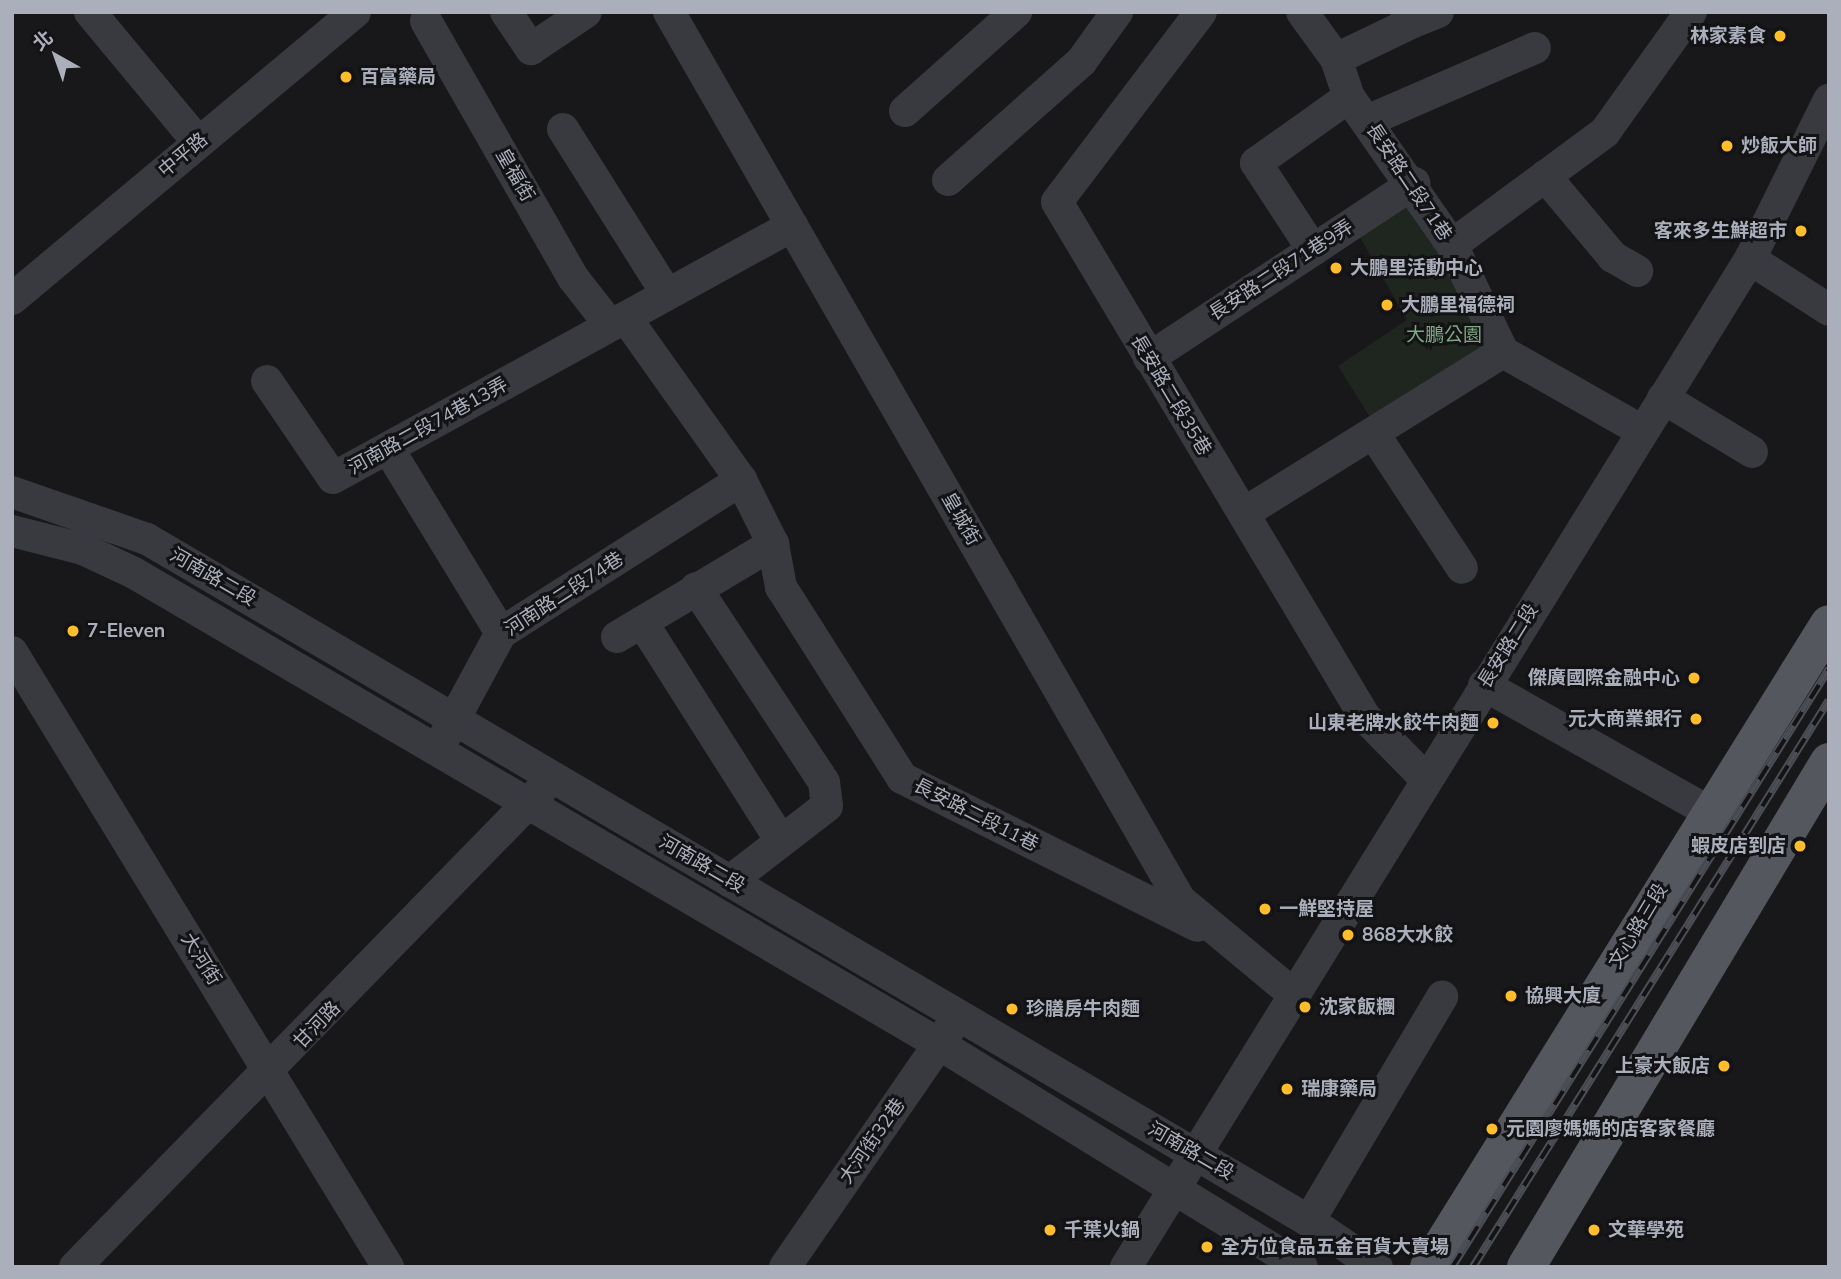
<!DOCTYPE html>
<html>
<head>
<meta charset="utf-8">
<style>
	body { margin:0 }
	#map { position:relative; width:1841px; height:1279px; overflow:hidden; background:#18181b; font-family:Mulish,"Noto Sans TC",sans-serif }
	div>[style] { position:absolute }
	.green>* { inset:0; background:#1e261f }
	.minor>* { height:32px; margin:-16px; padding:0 16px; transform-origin:16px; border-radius:16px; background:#393a40 }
	.major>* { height:38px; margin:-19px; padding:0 19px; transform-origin:19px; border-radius:19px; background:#55575f }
	.rail>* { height:8px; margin-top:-4px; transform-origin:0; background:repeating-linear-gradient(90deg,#131316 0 16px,#4c4e55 0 32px); box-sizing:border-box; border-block:2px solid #4c4e55 }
	.dots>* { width:19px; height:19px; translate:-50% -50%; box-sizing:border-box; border:4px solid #131316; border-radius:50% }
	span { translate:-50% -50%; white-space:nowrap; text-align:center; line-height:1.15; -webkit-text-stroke:6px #131316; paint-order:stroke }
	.poi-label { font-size:19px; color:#aaafbb; font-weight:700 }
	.right { translate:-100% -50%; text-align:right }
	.left { translate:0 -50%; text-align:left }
	.street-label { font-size:19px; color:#aaafbb }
	.park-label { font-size:19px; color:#7fa783 }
	.frame { position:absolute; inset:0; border:14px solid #aaafbb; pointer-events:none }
	.north { position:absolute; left:21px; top:21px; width:70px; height:70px; -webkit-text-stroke:5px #131316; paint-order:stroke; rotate:320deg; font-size:19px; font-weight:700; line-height:28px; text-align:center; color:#aaafbb }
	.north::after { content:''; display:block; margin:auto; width:24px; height:32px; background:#aaafbb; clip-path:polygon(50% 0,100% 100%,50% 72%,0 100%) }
</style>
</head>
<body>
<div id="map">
	<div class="green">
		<div style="clip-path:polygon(1412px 192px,1494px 349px,1375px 425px,1338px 366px,1407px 320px,1355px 228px)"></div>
	</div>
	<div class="minor">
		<div style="left:90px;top:12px;width:169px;rotate:50.3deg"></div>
		<div style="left:506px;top:12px;width:45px;rotate:56deg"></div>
		<div style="left:531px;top:49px;width:66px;rotate:-33.9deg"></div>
		<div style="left:669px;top:12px;width:1025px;rotate:60.08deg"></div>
		<div style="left:1180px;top:900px;width:146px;rotate:39.7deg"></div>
		<div style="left:1201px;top:12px;width:238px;rotate:127.2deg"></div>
		<div style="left:1057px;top:202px;width:600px;rotate:59.12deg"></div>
		<div style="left:1365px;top:717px;width:87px;rotate:45.5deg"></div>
		<div style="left:1302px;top:12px;width:58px;rotate:54.1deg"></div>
		<div style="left:1336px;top:59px;width:40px;rotate:71.1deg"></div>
		<div style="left:1349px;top:97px;width:180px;rotate:55.2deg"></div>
		<div style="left:1452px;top:245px;width:119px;rotate:64.5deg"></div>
		<div style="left:1503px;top:352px;width:160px;rotate:29.6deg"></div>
		<div style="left:426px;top:21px;width:297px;rotate:60.2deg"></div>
		<div style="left:574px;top:279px;width:58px;rotate:52deg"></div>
		<div style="left:1411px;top:23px;width:29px;rotate:-22deg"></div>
		<div style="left:1336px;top:59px;width:83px;rotate:-25.6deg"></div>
		<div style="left:1411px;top:23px;width:12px;rotate:-114deg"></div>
		<div style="left:905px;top:111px;width:149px;rotate:-41.7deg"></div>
		<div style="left:1367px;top:121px;width:183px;rotate:-23.5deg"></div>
		<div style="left:563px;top:129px;width:195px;rotate:57.8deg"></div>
		<div style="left:1545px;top:176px;width:106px;rotate:50deg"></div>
		<div style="left:1613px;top:257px;width:28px;rotate:30deg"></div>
		<div style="left:948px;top:180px;width:178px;rotate:-41.6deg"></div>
		<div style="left:1081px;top:62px;width:62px;rotate:-54.2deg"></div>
		<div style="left:1452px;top:245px;width:190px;rotate:-36.4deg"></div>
		<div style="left:1605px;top:132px;width:148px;rotate:-54.4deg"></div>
		<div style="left:1313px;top:250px;width:104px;rotate:-123.2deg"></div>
		<div style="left:1256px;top:163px;width:114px;rotate:-35.4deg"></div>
		<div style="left:1750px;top:259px;width:94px;rotate:32.8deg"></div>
		<div style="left:12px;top:299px;width:447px;rotate:-39.9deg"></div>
		<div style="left:626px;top:318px;width:199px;rotate:54.6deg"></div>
		<div style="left:741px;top:480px;width:72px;rotate:63.4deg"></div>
		<div style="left:773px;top:544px;width:44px;rotate:79.5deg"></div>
		<div style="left:781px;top:587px;width:226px;rotate:57.6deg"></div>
		<div style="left:902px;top:778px;width:330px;rotate:26.6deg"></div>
		<div style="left:1149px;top:358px;width:318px;rotate:-33.4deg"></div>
		<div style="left:267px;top:381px;width:117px;rotate:55.8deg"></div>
		<div style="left:333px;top:478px;width:524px;rotate:-28.77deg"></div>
		<div style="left:1663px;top:398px;width:104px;rotate:31.2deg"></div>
		<div style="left:1374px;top:434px;width:160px;rotate:56.7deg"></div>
		<div style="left:388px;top:448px;width:217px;rotate:58.6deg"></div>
		<div style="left:12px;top:492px;width:143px;rotate:19.2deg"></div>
		<div style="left:147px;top:539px;width:1347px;rotate:30.41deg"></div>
		<div style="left:1309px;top:1221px;width:82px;rotate:34.1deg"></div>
		<div style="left:1244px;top:513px;width:305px;rotate:-31.9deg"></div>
		<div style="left:12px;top:531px;width:73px;rotate:14.2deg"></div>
		<div style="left:83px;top:549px;width:56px;rotate:25.2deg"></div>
		<div style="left:134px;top:573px;width:933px;rotate:30.33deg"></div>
		<div style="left:939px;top:1044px;width:426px;rotate:31.6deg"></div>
		<div style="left:696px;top:588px;width:232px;rotate:56.6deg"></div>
		<div style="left:824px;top:782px;width:24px;rotate:83deg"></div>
		<div style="left:827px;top:806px;width:123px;rotate:142.3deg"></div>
		<div style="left:642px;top:622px;width:259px;rotate:57.6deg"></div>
		<div style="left:617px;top:637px;width:182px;rotate:-30.8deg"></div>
		<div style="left:12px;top:652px;width:721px;rotate:58.56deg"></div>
		<div style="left:1484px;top:685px;width:257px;rotate:29.4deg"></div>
		<div style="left:445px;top:736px;width:117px;rotate:-61.5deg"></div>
		<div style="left:501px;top:633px;width:285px;rotate:-32.5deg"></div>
		<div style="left:1309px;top:1221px;width:261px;rotate:-59.3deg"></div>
		<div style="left:75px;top:1267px;width:667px;rotate:-45.67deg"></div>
		<div style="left:785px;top:1267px;width:290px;rotate:-55.4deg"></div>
		<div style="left:1126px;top:1267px;width:1186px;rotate:-58.24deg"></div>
		<div style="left:1750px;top:259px;width:178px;rotate:-63.6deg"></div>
	</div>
	<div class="major">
		<div style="left:1429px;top:1267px;width:757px;rotate:-58.11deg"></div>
		<div style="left:1526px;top:1267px;width:589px;rotate:-59.04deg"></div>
	</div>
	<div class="rail">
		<div style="left:1452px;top:1267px;width:707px;rotate:-57.77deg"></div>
		<div style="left:1473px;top:1267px;width:669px;rotate:-57.88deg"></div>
	</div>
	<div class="dots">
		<div style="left:1780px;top:36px;background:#ffbd2c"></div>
		<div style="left:346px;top:77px;background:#ffbd2c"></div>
		<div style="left:1727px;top:146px;background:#ffbd2c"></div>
		<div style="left:1801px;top:231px;background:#ffbd2c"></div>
		<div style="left:1336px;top:268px;background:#ffbd2c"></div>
		<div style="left:1387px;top:305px;background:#ffbd2c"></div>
		<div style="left:73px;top:631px;background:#ffbd2c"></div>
		<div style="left:1694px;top:678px;background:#ffbd2c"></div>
		<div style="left:1696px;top:719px;background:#ffbd2c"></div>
		<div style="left:1493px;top:723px;background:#ffbd2c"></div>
		<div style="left:1800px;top:846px;background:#ffbd2c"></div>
		<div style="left:1265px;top:909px;background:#ffbd2c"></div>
		<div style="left:1348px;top:935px;background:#ffbd2c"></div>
		<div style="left:1511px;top:996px;background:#ffbd2c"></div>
		<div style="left:1305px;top:1007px;background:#ffbd2c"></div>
		<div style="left:1012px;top:1009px;background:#ffbd2c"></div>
		<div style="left:1724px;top:1066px;background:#ffbd2c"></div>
		<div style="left:1287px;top:1089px;background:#ffbd2c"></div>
		<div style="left:1492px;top:1129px;background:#ffbd2c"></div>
		<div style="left:1050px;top:1230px;background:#ffbd2c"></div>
		<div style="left:1594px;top:1230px;background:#ffbd2c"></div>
		<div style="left:1207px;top:1247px;background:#ffbd2c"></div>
	</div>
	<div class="poi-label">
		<span class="right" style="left:1766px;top:36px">林家素食</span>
		<span class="left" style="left:360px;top:77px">百富藥局</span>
		<span class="left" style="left:1741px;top:146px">炒飯大師</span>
		<span class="right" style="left:1787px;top:231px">客來多生鮮超市</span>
		<span class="left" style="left:1350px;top:268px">大鵬里活動中心</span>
		<span class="left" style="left:1401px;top:305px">大鵬里福德祠</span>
		<span class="left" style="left:87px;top:631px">7-Eleven</span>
		<span class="right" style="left:1680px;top:678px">傑廣國際金融中心</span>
		<span class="right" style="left:1682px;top:719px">元大商業銀行</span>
		<span class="right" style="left:1479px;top:723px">山東老牌水餃牛肉麵</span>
		<span class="right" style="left:1786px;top:846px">蝦皮店到店</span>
		<span class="left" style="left:1279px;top:909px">一鮮堅持屋</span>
		<span class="left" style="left:1362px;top:935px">868大水餃</span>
		<span class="left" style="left:1525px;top:996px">協興大廈</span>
		<span class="left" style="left:1319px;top:1007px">沈家飯糰</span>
		<span class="left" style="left:1026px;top:1009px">珍膳房牛肉麵</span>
		<span class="right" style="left:1710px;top:1066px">上豪大飯店</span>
		<span class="left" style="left:1301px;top:1089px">瑞康藥局</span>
		<span class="left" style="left:1506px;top:1129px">元園廖媽媽的店客家餐廳</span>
		<span class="left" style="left:1064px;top:1230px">千葉火鍋</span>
		<span class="left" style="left:1608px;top:1230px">文華學苑</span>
		<span class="left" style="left:1221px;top:1247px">全方位食品五金百貨大賣場</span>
	</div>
	<div class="street-label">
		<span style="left:183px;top:155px;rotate:-40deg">中平路</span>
		<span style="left:515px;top:175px;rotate:60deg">皇福街</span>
		<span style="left:1409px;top:182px;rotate:56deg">長安路二段71巷</span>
		<span style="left:1281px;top:270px;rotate:-33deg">長安路二段71巷9弄</span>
		<span style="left:1171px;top:395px;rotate:59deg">長安路二段35巷</span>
		<span style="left:428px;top:426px;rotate:-29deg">河南路二段74巷13弄</span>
		<span style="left:961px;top:519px;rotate:60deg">皇城街</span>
		<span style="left:213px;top:577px;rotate:30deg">河南路二段</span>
		<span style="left:564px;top:594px;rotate:-33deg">河南路二段74巷</span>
		<span style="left:1508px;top:646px;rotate:-58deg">長安路二段</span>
		<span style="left:976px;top:815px;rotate:27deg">長安路二段11巷</span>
		<span style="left:702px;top:864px;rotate:30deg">河南路二段</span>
		<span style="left:1638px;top:926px;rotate:-59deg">文心路三段</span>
		<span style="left:201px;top:959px;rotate:58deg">大河街</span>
		<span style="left:317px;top:1025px;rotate:-46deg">甘河路</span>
		<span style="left:872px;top:1141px;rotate:-55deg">大河街32巷</span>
		<span style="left:1191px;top:1151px;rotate:30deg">河南路二段</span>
	</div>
	<div class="park-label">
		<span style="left:1444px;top:335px">大鵬公園</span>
	</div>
	<div class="frame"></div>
	<div class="north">北</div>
</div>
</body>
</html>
